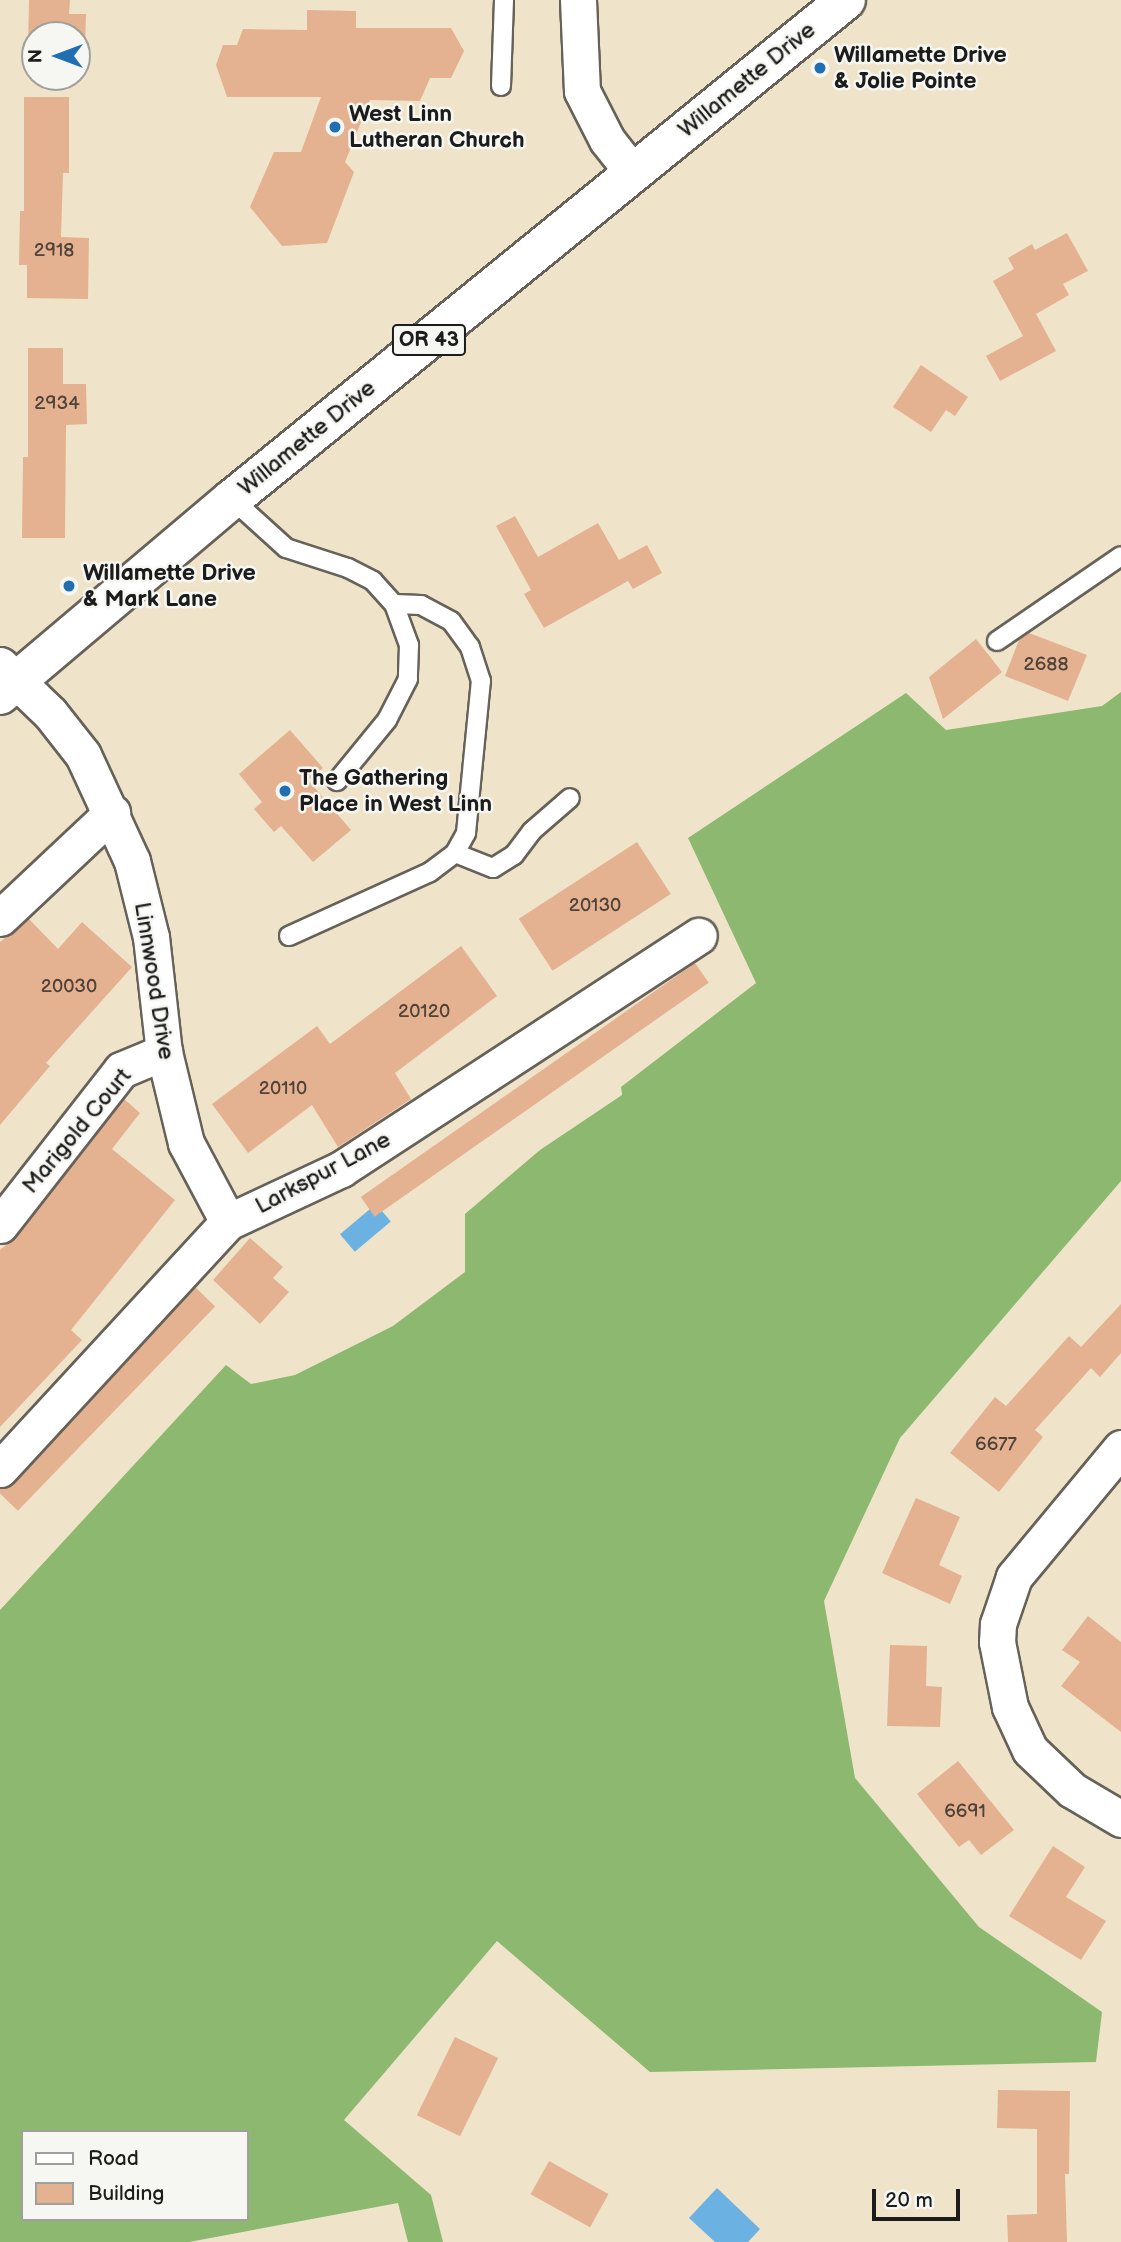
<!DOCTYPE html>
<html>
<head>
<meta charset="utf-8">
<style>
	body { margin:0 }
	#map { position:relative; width:1121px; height:2242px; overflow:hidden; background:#efe4c9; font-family:"Balsamiq Sans",sans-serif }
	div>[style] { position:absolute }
	.forest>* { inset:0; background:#8cb870 }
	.water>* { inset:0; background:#6bb1e2; transform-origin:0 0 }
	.building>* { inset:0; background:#e4b290; transform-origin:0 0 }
	.roads { filter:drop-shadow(2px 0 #666259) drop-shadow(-2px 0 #666259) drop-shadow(0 2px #666259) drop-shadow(0 -2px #666259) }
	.lane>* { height:18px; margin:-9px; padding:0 9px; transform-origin:9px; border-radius:9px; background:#fff }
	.street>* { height:35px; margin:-17.5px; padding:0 17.5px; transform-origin:17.5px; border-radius:17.5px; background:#fff }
	.primary>* { height:38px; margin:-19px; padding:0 19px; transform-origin:19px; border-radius:19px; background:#fff }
	.dots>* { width:19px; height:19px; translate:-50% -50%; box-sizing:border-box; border:4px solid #f6f6f2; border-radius:50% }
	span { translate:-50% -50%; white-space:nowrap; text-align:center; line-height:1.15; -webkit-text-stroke:5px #f6f6f2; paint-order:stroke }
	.number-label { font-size:19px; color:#4e4239 }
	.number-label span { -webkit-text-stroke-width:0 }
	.shield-label span { padding:2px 5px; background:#f6f6f2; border:2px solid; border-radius:5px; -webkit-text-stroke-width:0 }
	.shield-label { font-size:21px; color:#1c1c1c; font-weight:700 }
	.poi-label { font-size:23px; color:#1c1c1c; font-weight:700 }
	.left { translate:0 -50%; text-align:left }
	.street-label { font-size:23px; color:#1c1c1c }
	.legend { position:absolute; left:21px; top:2130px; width:228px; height:91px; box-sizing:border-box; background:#f6f6f2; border:2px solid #9f9f9c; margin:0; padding:9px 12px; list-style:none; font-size:21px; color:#1c1c1c }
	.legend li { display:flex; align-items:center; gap:14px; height:35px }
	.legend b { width:35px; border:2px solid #9f9f9c }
	.north { position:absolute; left:21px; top:21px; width:70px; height:70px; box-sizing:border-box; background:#f6f6f2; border:2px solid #9f9f9c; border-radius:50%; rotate:270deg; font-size:19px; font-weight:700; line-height:28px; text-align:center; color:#1c1c1c }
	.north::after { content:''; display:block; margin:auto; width:24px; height:32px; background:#1f6fb2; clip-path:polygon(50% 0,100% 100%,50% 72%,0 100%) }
	.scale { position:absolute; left:872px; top:2189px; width:88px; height:32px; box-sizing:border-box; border:4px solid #1c1c1c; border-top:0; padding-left:9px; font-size:21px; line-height:24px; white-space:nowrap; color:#1c1c1c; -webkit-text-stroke:5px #f6f6f2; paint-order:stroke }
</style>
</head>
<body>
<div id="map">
	<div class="forest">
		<div style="clip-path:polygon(evenodd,1121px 692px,1121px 1181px,900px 1438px,824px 1601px,855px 1778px,979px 1927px,1102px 2012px,1096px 2062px,650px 2072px,497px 1941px,344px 2120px,431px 2195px,443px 2242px,408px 2242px,398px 2203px,189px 2242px,0 2242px,0 1610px,226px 1365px,251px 1384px,295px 1375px,393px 1326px,465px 1272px,465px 1214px,540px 1150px,622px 1095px,621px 1087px,756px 983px,688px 838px,906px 693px,946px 730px,1102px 706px,1121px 692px,23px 2132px,247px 2132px,247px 2219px,23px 2219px,23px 2132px)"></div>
	</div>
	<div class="water">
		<div style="left:376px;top:1204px;width:23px;height:47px;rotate:50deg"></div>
		<div style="clip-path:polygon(717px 2188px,760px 2229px,748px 2242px,715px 2242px,689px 2218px)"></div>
	</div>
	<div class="building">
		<div style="clip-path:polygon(29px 0,70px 0,69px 14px,86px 14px,85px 48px,77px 48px,77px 35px,35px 35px,35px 47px,28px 46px)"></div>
		<div style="clip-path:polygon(307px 10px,356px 11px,356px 28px,451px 28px,464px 51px,451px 78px,430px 78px,420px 101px,370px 100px,345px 162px,354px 172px,327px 243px,282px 246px,250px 207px,274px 152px,301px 152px,321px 97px,227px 97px,216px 65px,223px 45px,237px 45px,243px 29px,307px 30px)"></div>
		<div style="clip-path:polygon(24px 97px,69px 97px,69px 173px,63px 173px,61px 237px,89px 238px,88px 299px,27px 298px,27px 265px,19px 265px,20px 211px,24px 211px)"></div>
		<div style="clip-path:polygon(1067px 233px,1088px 271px,1063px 284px,1069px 295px,1036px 314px,1056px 351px,1000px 381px,986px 356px,1023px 336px,993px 281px,1014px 269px,1008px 258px,1032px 244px,1035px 250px)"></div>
		<div style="clip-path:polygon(28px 348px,63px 348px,63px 384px,86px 384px,87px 424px,66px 425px,65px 538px,22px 538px,23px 457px,28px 457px)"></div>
		<div style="clip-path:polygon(921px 365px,968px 397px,955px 416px,946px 410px,931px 432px,893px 407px)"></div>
		<div style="clip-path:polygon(515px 516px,538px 557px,598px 523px,619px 560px,647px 545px,662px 573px,633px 589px,628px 581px,544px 628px,524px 594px,531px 590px,496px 526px)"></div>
		<div style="clip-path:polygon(1029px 633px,1087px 655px,1068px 701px,1005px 676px,1019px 640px)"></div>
		<div style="clip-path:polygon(976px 639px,1002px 672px,943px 719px,929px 677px)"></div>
		<div style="clip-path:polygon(290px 730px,323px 768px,308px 780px,351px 830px,313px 862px,281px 826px,274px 832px,254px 809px,262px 802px,239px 774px)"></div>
		<div style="left:637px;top:842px;width:62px;height:141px;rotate:57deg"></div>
		<div style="clip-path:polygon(29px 919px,58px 949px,82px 922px,132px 967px,46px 1063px,50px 1066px,0 1125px,0 942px)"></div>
		<div style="clip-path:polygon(461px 946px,497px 996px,395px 1073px,411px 1099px,338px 1147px,312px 1105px,248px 1153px,212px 1104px,317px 1026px,330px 1044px)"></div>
		<div style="left:695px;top:963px;width:24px;height:408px;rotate:55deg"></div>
		<div style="clip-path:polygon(124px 1099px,140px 1113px,112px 1149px,175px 1200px,71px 1330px,82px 1340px,0 1427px,0 1250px,16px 1237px)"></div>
		<div style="clip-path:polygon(250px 1238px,283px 1267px,273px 1278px,289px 1292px,260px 1324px,213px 1280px)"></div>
		<div style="left:195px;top:1287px;width:28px;height:284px;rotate:44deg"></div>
		<div style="clip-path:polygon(1121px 1304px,1121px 1353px,1100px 1377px,1091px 1368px,1035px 1430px,1043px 1437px,999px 1492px,950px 1453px,995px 1397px,1006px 1406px,1069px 1336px,1081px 1347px)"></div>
		<div style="clip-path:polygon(916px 1498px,960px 1517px,939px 1565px,962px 1576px,950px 1604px,882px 1573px)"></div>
		<div style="clip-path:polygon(1088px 1616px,1121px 1642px,1121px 1732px,1061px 1686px,1080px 1662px,1062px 1650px)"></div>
		<div style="clip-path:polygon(890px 1645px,927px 1646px,926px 1686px,942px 1687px,940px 1727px,887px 1726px)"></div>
		<div style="clip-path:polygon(958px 1761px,1014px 1830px,981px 1855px,969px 1840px,959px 1847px,917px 1794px)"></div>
		<div style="clip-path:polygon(1053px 1846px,1085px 1867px,1066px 1897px,1106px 1921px,1081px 1960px,1009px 1916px)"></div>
		<div style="left:455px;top:2037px;width:48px;height:87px;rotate:26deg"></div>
		<div style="clip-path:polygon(998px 2090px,1070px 2091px,1069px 2174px,1065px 2174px,1067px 2242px,1008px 2242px,1007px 2215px,1037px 2214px,1037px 2129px,997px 2128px)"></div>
		<div style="left:549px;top:2161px;width:68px;height:38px;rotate:29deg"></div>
	</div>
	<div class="roads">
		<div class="lane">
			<div style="left:501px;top:86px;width:86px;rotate:-88deg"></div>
			<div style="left:232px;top:499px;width:73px;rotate:42.2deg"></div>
			<div style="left:286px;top:548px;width:65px;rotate:17.9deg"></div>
			<div style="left:348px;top:568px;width:28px;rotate:27deg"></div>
			<div style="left:373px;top:581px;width:31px;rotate:48deg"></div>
			<div style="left:394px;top:604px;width:44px;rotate:69.9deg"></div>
			<div style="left:409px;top:645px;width:34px;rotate:92deg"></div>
			<div style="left:408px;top:679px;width:46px;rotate:117.1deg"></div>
			<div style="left:387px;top:720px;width:79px;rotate:129.3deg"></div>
			<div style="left:997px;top:641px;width:150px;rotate:-34.4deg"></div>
			<div style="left:455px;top:853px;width:41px;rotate:21.5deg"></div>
			<div style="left:493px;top:868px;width:25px;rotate:-32deg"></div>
			<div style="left:514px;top:855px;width:30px;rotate:-53deg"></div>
			<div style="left:532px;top:831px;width:50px;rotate:-41deg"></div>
			<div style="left:289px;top:936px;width:155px;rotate:-24.4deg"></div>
			<div style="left:430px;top:872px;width:31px;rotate:-37deg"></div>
			<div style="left:455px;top:853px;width:23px;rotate:-61deg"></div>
			<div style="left:466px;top:833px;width:153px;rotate:-84.4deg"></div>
			<div style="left:481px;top:681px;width:36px;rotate:-108deg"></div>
			<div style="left:470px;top:647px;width:32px;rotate:-126deg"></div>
			<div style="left:451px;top:621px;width:34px;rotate:-152deg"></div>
			<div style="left:421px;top:605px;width:27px;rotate:-178deg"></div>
		</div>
		<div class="street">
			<div style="left:578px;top:0;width:91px;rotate:87.5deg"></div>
			<div style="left:582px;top:91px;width:55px;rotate:63deg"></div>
			<div style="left:607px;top:140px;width:42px;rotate:51.8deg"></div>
			<div style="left:0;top:665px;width:69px;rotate:43.8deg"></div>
			<div style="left:50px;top:713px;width:53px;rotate:51.8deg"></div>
			<div style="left:83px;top:755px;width:117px;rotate:65.2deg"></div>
			<div style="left:132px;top:861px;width:78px;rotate:76deg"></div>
			<div style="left:151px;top:937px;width:116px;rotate:83.6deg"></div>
			<div style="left:164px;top:1052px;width:94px;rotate:76.4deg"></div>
			<div style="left:186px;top:1143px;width:89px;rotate:62deg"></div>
			<div style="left:0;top:918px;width:154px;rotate:-43.2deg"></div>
			<div style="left:0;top:1225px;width:197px;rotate:-52deg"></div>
			<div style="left:121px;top:1070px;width:47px;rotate:-22.7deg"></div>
			<div style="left:1121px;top:1448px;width:168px;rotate:129.7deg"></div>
			<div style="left:1014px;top:1577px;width:50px;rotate:108.8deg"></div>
			<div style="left:998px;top:1624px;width:18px;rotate:93deg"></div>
			<div style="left:997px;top:1642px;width:66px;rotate:78.7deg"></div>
			<div style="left:1010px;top:1707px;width:47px;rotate:65.1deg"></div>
			<div style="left:1030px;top:1750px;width:58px;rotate:43.6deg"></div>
			<div style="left:1072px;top:1790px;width:57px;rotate:30.6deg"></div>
			<div style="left:0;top:1469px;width:336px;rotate:-47.3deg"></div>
			<div style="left:228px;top:1222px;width:125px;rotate:-25.1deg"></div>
			<div style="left:341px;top:1169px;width:427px;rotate:-33.1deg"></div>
		</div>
		<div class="primary">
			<div style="left:0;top:695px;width:304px;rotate:-40.2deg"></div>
			<div style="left:232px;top:499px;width:791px;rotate:-39.1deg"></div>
		</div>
	</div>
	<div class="dots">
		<div style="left:820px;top:68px;background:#1f6fb2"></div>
		<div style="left:335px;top:127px;background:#1f6fb2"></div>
		<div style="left:69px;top:586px;background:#1f6fb2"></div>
		<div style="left:285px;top:791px;background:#1f6fb2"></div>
	</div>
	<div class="number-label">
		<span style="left:54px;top:251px">2918</span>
		<span style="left:57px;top:404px">2934</span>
		<span style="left:1046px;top:665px">2688</span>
		<span style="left:595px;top:906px">20130</span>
		<span style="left:69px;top:987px">20030</span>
		<span style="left:424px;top:1012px">20120</span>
		<span style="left:283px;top:1089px">20110</span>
		<span style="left:996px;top:1445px">6677</span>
		<span style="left:965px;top:1812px">6691</span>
	</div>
	<div class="shield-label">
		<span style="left:429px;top:340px">OR 43</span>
	</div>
	<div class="poi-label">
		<span class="left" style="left:834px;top:68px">Willamette Drive<br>&amp; Jolie Pointe</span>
		<span class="left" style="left:349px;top:127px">West Linn<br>Lutheran Church</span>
		<span class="left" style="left:83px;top:586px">Willamette Drive<br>&amp; Mark Lane</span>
		<span class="left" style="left:299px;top:791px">The Gathering<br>Place in West Linn</span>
	</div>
	<div class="street-label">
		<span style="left:747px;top:80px;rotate:-39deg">Willamette Drive</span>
		<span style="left:307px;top:438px;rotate:-39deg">Willamette Drive</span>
		<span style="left:154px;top:981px;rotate:81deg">Linnwood Drive</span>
		<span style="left:77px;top:1131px;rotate:-50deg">Marigold Court</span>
		<span style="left:323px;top:1173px;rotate:-28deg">Larkspur Lane</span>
	</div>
	<ul class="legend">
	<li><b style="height:9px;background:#fff"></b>Road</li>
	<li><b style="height:19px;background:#e4b290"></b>Building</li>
	</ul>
	<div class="north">N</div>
	<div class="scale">20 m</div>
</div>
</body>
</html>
